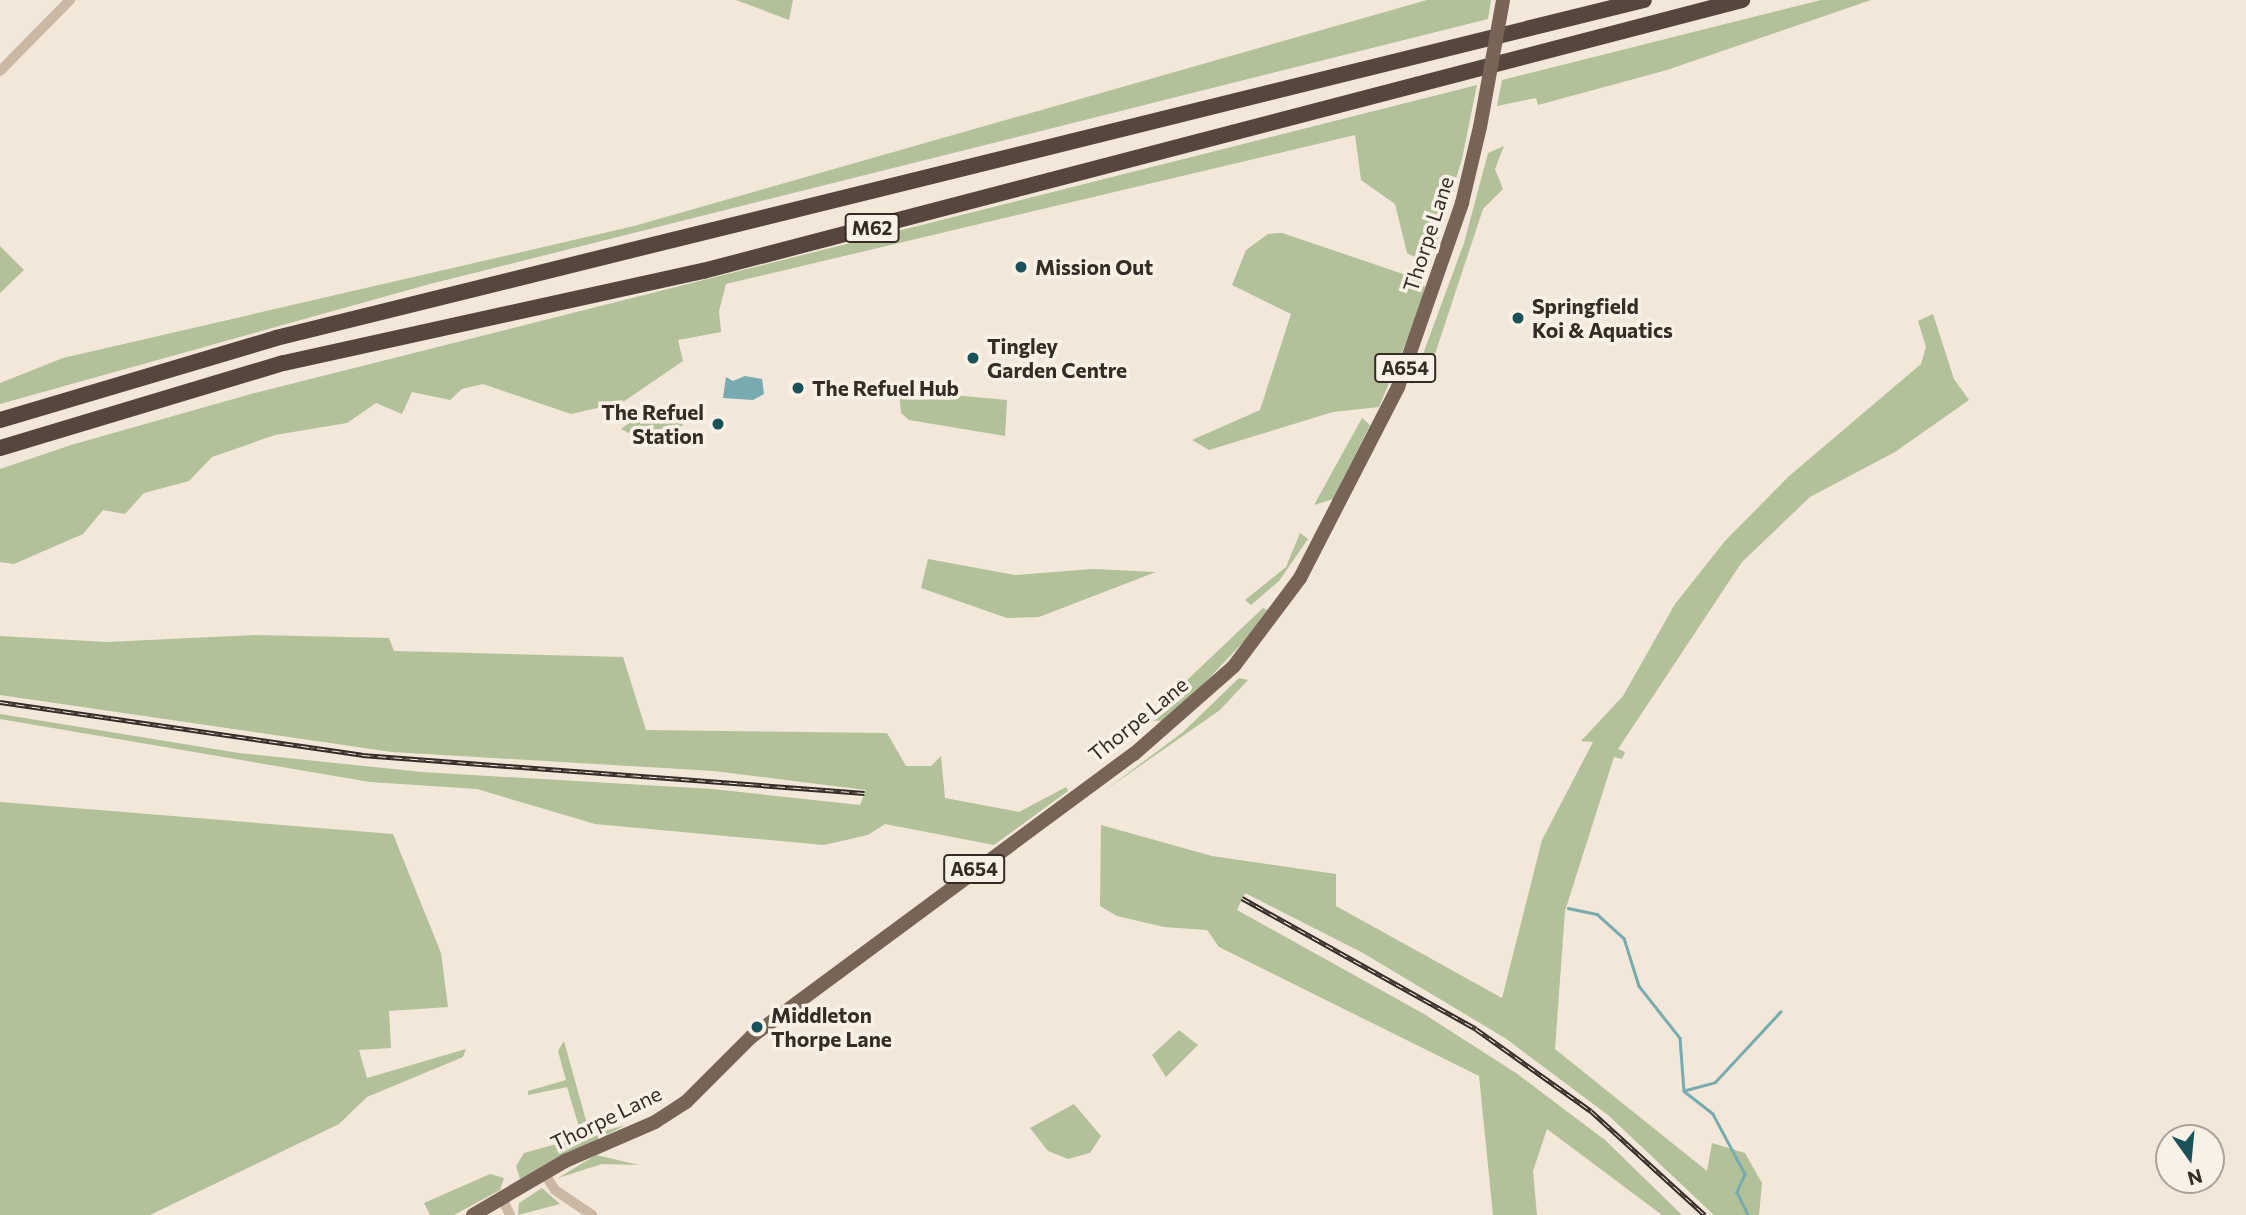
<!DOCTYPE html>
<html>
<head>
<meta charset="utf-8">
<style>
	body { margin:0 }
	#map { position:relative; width:2246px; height:1215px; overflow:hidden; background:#f2e7d9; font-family:Commissioner,sans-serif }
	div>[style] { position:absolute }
	.green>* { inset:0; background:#b2c199 }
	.water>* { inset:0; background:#78abaf }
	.stream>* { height:2.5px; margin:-1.25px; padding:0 1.25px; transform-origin:1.25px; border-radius:1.25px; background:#78abaf }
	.minor>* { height:10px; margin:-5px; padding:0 5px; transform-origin:5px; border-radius:5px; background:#cab8a5 }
	.major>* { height:14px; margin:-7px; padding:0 7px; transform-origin:7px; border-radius:7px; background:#786457 }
	.highway>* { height:16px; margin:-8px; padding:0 8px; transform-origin:8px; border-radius:8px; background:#57463d }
	.rail>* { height:5px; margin-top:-2.5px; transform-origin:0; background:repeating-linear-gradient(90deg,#f9f1e5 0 8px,#352c26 0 16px); box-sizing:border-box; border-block:2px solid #352c26 }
	.major-bridge>* { height:14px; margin:-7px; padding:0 7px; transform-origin:7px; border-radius:7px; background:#786457 }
	.dots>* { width:19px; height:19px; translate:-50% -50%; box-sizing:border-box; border:4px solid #f9f1e5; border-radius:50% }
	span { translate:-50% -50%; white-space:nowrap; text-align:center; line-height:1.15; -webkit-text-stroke:7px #f9f1e5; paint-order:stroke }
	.shield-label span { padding:2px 5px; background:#f9f1e5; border:2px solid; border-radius:5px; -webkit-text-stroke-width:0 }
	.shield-label { font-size:19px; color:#352c26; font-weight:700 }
	.street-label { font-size:21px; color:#352c26 }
	.poi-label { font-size:21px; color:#352c26; font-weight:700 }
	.left { translate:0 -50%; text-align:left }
	.right { translate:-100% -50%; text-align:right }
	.north { position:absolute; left:2155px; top:1124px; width:70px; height:70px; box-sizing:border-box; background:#f9f1e5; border:2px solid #aba299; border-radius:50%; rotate:165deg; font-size:19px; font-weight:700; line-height:28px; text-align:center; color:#352c26 }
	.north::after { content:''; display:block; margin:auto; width:24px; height:32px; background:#1b5158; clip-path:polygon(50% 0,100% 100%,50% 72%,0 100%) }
</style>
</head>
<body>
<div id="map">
	<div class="green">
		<div style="clip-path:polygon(736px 0,793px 0,789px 20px)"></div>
		<div style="clip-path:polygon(1427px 0,1491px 0,1488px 19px,430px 284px,0 404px,0 383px,63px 358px,634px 226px)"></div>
		<div style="clip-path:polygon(1821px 0,1871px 0,1667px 70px,1538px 105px,1536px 98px,1497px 106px,1502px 80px)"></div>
		<div style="clip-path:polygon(1477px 85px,1462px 159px,1430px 265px,1407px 253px,1395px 204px,1361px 180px,1355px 135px,726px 284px,719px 311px,721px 332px,678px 340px,683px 361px,623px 402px,571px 414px,483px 384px,462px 389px,450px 400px,412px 392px,402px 414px,376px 403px,347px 423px,275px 435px,212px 457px,189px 481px,144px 493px,125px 514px,103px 510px,83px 534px,14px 564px,0 562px,0 469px,71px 445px,251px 394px)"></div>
		<div style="clip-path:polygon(1504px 146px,1495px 169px,1503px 189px,1483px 209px,1428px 375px,1412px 384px,1464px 243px,1488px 153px)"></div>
		<div style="clip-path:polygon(1282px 233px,1418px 279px,1425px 287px,1422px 304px,1379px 407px,1333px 412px,1209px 450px,1192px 440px,1260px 410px,1291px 314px,1232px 285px,1246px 250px,1268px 234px)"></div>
		<div style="clip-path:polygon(0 246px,24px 270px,0 293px)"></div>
		<div style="clip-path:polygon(1933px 314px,1954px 379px,1969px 400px,1895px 452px,1810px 497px,1742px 562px,1618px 749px,1625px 752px,1622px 759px,1614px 757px,1565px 911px,1555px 1049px,1707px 1171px,1712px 1143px,1745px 1153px,1762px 1183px,1759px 1215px,1714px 1215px,1608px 1115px,1505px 1038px,1363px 953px,1245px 893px,1237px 910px,1424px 1014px,1516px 1073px,1605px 1140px,1682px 1215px,1662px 1215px,1547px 1129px,1533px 1171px,1537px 1215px,1493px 1215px,1479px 1076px,1219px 947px,1207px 930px,1164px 927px,1117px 916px,1100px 906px,1101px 825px,1212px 856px,1336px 874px,1336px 906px,1502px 998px,1542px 840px,1593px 742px,1581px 741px,1623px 696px,1675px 604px,1725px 541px,1788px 477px,1921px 364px,1926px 347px,1918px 321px)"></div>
		<div style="clip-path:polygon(899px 390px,1007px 400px,1005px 436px,909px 420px,901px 413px)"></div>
		<div style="clip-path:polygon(653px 405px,676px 410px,683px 426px,629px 433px,621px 429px)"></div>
		<div style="clip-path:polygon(1362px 418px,1370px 425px,1333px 499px,1314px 505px)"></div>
		<div style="clip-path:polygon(1300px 533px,1308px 539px,1279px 581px,1251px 605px,1245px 600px,1286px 567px)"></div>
		<div style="clip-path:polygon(928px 559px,1015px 575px,1092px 569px,1156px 572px,1039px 617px,1007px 618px,921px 588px)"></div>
		<div style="clip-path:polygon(1263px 608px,1267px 610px,1247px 638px,1199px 689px,1163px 721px,1145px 720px)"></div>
		<div style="clip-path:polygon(255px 635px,389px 638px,394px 651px,623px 657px,646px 730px,887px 733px,906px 766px,931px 766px,941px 756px,945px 798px,1019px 812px,1066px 787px,1068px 791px,994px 845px,885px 824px,868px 835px,824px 845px,595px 824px,477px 789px,370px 782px,0 719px,0 714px,239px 753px,422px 772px,712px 789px,860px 805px,866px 790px,714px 771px,392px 752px,0 695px,0 636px,107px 642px)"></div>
		<div style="clip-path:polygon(1239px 678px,1248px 680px,1220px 710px,1104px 791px,1183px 732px)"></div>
		<div style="clip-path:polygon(0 802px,393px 834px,441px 953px,448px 1007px,389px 1011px,391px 1048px,359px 1050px,367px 1078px,466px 1049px,463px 1057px,367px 1097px,339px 1124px,150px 1215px,0 1215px)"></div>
		<div style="clip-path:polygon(1179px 1030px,1198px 1045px,1166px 1077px,1152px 1055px)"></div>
		<div style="clip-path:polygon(564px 1041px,590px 1135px,626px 1125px,520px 1179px,516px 1166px,524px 1153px,582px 1137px,567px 1087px,528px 1095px,528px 1091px,566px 1080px,558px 1051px)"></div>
		<div style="clip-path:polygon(1074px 1104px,1101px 1136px,1090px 1153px,1068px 1159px,1048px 1151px,1030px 1128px)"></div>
		<div style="clip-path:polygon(596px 1155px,639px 1165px,602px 1164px,558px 1178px)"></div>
		<div style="clip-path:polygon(490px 1174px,504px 1178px,500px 1190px,454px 1215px,430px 1215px,424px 1203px)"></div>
		<div style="clip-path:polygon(542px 1188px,560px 1204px,518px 1215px,519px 1203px)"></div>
	</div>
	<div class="water">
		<div style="clip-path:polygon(745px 376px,762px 379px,764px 394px,753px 400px,723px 398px,726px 377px,733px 381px)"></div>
	</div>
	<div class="stream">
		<div style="left:1568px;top:908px;width:30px;rotate:12deg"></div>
		<div style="left:1597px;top:914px;width:36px;rotate:42deg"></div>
		<div style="left:1624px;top:938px;width:50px;rotate:72.6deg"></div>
		<div style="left:1639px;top:986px;width:66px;rotate:51.7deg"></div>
		<div style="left:1680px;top:1038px;width:53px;rotate:85.7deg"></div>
		<div style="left:1684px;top:1091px;width:37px;rotate:38deg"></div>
		<div style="left:1713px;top:1114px;width:68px;rotate:61.9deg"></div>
		<div style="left:1745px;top:1174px;width:20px;rotate:114deg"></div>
		<div style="left:1737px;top:1192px;width:25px;rotate:64deg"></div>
		<div style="left:1686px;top:1090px;width:30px;rotate:-15deg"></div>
		<div style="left:1715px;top:1082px;width:96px;rotate:-47.1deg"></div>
	</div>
	<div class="minor">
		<div style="left:0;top:71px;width:100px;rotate:-45.4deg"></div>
		<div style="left:544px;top:1173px;width:20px;rotate:57deg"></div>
		<div style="left:555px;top:1190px;width:45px;rotate:34deg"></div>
		<div style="left:502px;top:1198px;width:19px;rotate:65deg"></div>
	</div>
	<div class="major">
		<div style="left:473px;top:1215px;width:107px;rotate:-30.4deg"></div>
		<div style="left:565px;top:1161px;width:98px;rotate:-23.4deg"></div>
		<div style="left:655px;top:1122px;width:37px;rotate:-33deg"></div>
		<div style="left:686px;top:1102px;width:92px;rotate:-45deg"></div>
		<div style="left:751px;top:1037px;width:476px;rotate:-36.5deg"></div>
		<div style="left:1134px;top:754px;width:133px;rotate:-41.3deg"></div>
		<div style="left:1234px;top:666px;width:110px;rotate:-53.1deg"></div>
		<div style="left:1300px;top:578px;width:215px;rotate:-62.8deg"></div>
		<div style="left:1398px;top:387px;width:195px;rotate:-70.8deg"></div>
		<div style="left:1462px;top:203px;width:78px;rotate:-76.7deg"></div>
	</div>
	<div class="highway">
		<div style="left:0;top:420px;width:288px;rotate:-16.5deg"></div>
		<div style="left:276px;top:338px;width:1409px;rotate:-13.88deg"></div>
		<div style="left:0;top:448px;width:296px;rotate:-16.7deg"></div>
		<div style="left:284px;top:363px;width:429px;rotate:-12.4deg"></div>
		<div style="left:703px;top:271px;width:1074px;rotate:-14.62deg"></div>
	</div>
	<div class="rail">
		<div style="left:0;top:702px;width:366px;rotate:8.3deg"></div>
		<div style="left:362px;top:755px;width:504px;rotate:4.32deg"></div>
		<div style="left:1242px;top:898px;width:268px;rotate:29.2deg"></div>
		<div style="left:1476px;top:1029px;width:141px;rotate:35.5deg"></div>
		<div style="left:1591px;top:1111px;width:154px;rotate:42.4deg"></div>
	</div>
	<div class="major-bridge">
		<div style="left:1480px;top:127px;width:129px;rotate:-79.7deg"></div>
	</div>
	<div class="dots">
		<div style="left:1021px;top:267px;background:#1b5158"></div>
		<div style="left:1518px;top:318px;background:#1b5158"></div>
		<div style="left:973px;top:358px;background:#1b5158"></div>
		<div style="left:798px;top:388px;background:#1b5158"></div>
		<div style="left:718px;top:424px;background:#1b5158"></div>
		<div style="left:757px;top:1027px;background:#1b5158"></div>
	</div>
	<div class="shield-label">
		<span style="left:872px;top:228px">M62</span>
		<span style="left:1405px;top:368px">A654</span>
		<span style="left:974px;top:869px">A654</span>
	</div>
	<div class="street-label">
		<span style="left:1428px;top:234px;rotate:-72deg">Thorpe Lane</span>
		<span style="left:1138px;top:719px;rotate:-39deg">Thorpe Lane</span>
		<span style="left:606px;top:1118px;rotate:-26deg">Thorpe Lane</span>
	</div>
	<div class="poi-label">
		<span class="left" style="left:1035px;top:267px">Mission Out</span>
		<span class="left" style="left:1532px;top:318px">Springfield<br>Koi &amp; Aquatics</span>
		<span class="left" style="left:987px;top:358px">Tingley<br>Garden Centre</span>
		<span class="left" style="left:812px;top:388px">The Refuel Hub</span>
		<span class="right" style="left:704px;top:424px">The Refuel<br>Station</span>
		<span class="left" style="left:771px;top:1027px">Middleton<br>Thorpe Lane</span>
	</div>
	<div class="north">N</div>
</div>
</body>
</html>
